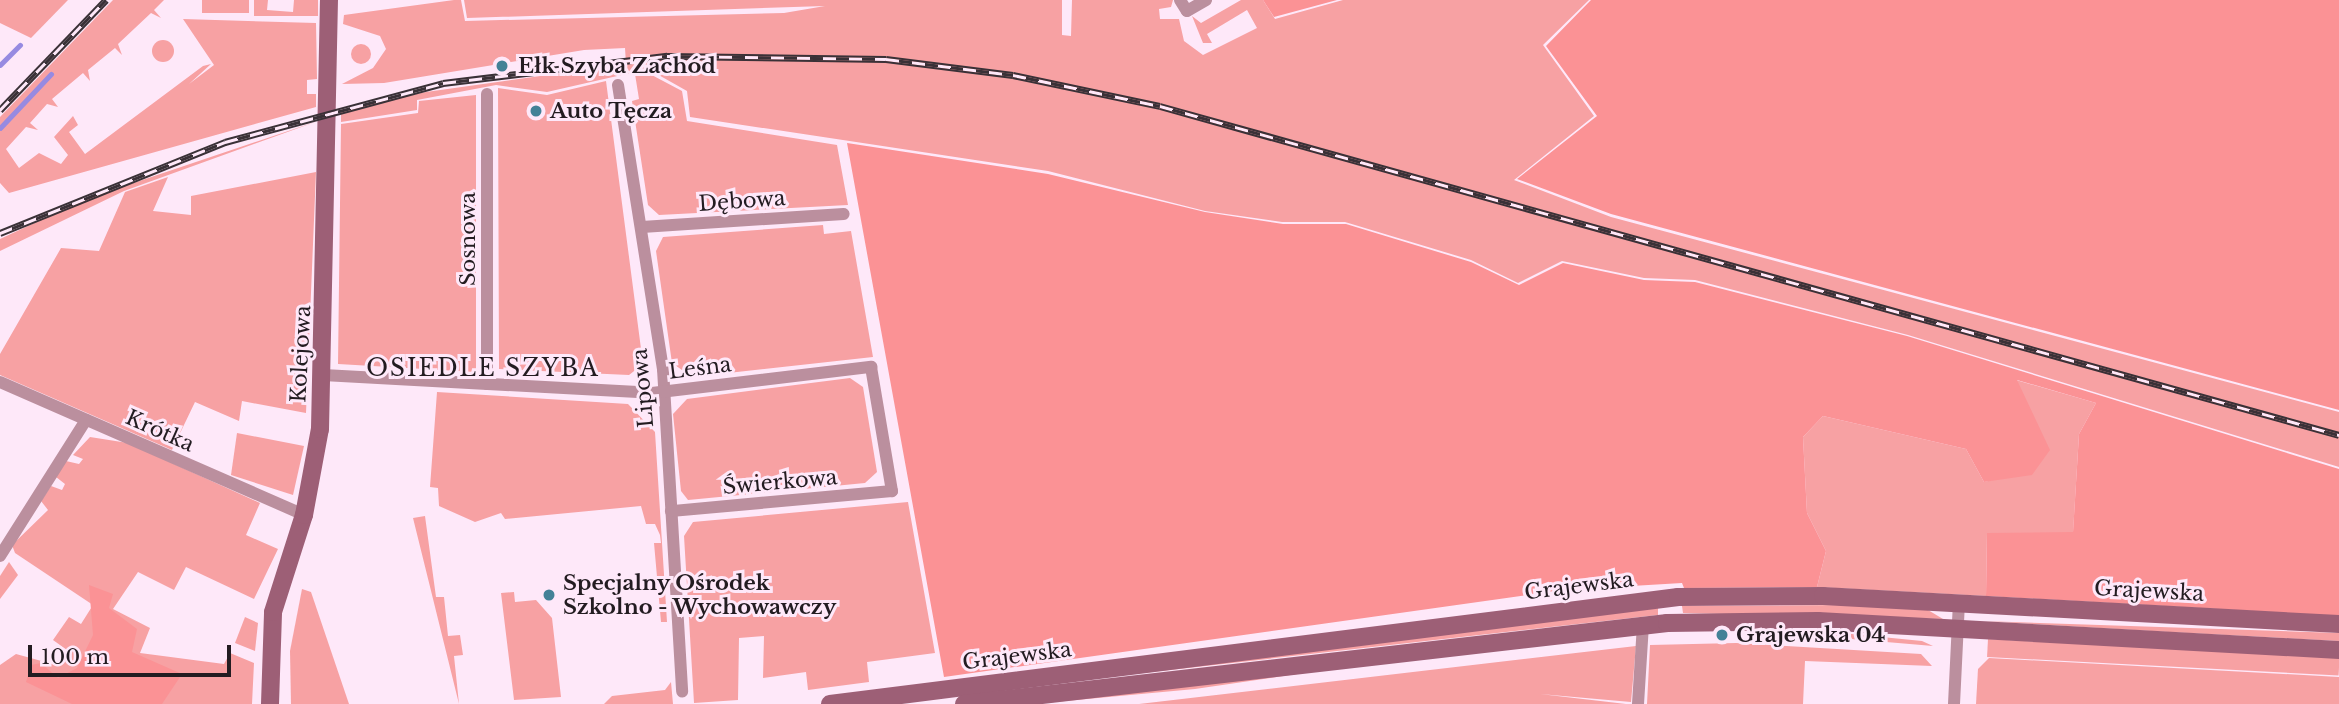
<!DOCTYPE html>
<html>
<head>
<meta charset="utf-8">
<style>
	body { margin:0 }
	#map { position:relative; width:2339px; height:704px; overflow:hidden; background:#fee8f9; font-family:"Libre Baskerville",serif }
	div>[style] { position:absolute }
	.green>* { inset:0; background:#f7a1a3; transform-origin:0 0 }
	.round { border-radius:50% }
	.forest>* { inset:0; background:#fb9295 }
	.stream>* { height:4.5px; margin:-2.25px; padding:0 2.25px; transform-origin:2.25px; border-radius:2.25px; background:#978ae1 }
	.street>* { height:12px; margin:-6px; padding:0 6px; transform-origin:6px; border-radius:6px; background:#bb8f9e }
	.secondary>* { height:18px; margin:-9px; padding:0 9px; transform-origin:9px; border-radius:9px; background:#9d5f76 }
	.rail>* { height:7px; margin-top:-3.5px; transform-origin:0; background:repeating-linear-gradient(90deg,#fee8f9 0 13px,#3a3137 0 26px); box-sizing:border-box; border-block:2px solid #3a3137 }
	.dots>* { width:19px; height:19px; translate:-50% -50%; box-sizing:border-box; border:4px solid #fee8f9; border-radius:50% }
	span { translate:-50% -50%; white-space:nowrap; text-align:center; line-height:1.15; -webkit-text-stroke:6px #fee8f9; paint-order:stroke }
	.poi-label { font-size:21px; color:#231c21; font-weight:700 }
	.left { translate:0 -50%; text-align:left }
	.street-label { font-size:21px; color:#231c21 }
	.neighbourhood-label { font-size:23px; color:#231c21; letter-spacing:2px }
	.scale { position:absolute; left:28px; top:645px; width:203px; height:32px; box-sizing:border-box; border:4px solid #231c21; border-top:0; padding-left:9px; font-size:21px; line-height:24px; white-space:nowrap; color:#231c21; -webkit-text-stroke:5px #fee8f9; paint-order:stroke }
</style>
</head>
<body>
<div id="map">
	<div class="green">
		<div style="clip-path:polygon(0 0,68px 0,31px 38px,0 23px)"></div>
		<div style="clip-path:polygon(113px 0,164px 0,154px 10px,161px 18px,151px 13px,118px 44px,122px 55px,115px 48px,88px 70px,90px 81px,83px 73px,52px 99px,58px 107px,47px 104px,30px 123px,38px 130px,26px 127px,6px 149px,19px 168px,39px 153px,61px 164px,68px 155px,54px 137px,73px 116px,78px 125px,69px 132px,85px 154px,203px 66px,211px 64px,189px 84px,214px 65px,183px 19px,316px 23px,317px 79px,307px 80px,307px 94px,316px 94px,316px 107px,9px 193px,0 183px,0 117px)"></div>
		<div style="left:202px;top:0;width:47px;height:13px"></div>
		<div style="clip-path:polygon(254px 0,268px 0,267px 10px,293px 12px,294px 0,318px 0,318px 16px,254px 16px)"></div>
		<div style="clip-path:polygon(454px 0,461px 0,465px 21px,784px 13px,825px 6px,467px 18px,464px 0,1062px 0,1062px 35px,1071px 36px,1072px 0,1173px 0,1171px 7px,1159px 9px,1160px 19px,1179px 19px,1184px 41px,1203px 55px,1257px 28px,1247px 10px,1207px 34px,1212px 43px,1203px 43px,1192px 16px,1201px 23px,1241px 0,1263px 0,1275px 19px,1343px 0,1589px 0,1543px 45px,1594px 116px,1514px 180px,1611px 217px,2339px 412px,2339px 467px,1908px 335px,1695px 280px,1644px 278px,1562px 261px,1518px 283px,1471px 260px,1345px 222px,1282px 222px,1205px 211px,1048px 171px,690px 117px,687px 91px,648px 69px,547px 92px,496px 85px,417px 100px,417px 110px,341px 122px,341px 110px,426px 92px,626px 64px,625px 48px,584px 50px,384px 83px,342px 84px,373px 68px,386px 49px,380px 36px,343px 24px,344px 15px)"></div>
		<div class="round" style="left:152px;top:40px;width:22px;height:22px"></div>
		<div class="round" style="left:351px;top:44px;width:20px;height:20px"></div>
		<div style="clip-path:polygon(648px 73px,682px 91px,687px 121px,837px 145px,848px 205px,659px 215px,648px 205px,632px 101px,639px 99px,635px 74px)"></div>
		<div style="clip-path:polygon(606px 81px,643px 364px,629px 375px,499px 369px,498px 88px,547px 95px)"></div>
		<div style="clip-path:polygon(476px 95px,476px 372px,338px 364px,341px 124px,418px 113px,419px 101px)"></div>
		<div style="clip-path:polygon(318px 121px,124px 191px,0 251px,0 239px,86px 199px)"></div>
		<div style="clip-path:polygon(316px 172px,306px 413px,242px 401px,239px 421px,195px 402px,172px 450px,0 375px,0 354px,61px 248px,99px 251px,125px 192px,168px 177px,153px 211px,191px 215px,191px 196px)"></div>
		<div style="clip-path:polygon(823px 225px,824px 234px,851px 231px,873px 357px,692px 377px,672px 363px,656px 251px,663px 237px)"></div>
		<div style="clip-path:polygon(850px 378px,863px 387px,877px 472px,865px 483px,688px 500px,681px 491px,673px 414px,687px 399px)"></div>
		<div style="clip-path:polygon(2016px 380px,2096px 403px,2079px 434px,2073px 533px,1987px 533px,1986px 596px,1817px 587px,1826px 551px,1807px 513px,1803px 437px,1823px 416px,1966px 449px,1984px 482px,2001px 478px)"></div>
		<div style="clip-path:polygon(437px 392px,628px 404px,655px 432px,667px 622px,661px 622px,654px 543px,661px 543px,660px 535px,655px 524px,646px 524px,641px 506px,505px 519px,501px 513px,475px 522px,439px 506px,438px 488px,430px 487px)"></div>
		<div style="clip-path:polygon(237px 433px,304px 446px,293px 495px,231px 475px)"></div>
		<div style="clip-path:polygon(90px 437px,128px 443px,260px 503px,246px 535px,278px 549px,254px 599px,186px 567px,174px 590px,138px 572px,113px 609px,150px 628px,140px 653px,224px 664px,230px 653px,254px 663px,252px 704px,0 704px,0 665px,16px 654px,56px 665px,67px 650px,53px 640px,69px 617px,81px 624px,93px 605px,15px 553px,12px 545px,48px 510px,41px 501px,51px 486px,62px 490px,65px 484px,56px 477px,66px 461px,79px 464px,83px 459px,73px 455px)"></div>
		<div style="clip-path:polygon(908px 502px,935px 653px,867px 662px,869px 682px,808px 690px,806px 672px,763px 678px,764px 636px,739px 638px,738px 700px,694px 703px,684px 536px,693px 522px)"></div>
		<div style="clip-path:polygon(425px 516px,436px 597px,444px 597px,448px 636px,460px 635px,463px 655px,454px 656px,459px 704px,413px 518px)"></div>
		<div style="clip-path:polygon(9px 562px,18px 575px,0 599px,0 576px)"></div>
		<div style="clip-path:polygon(302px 589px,311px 592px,349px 704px,291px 704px,290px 651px)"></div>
		<div style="clip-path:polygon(514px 592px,515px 602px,536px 600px,552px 618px,561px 697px,514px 700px,501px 593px)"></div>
		<div style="clip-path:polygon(1842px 605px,1928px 610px,1943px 619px,1683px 613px,1682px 606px)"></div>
		<div style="clip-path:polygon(1658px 608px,1658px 615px,982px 691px)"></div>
		<div style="clip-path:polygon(245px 617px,258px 623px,255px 651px,235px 643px)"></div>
		<div style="clip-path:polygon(1982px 621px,2339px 633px,2339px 641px,2169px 632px)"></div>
		<div style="clip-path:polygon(1801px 629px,1922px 641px,1933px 646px,1781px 633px)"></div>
		<div style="left:1988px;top:639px;width:352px;height:18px;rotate:3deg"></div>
		<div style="clip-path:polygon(1736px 643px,1921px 654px,1932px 666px,1805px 661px,1803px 704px,1647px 704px,1650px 645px)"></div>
		<div style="clip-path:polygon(1636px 646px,1631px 702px,1540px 694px,1626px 704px,1139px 704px)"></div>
		<div style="clip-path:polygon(1406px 658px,1195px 689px,1033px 704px)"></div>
		<div style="clip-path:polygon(1989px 658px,2339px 677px,2339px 704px,1976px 704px,1978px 669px)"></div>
		<div style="clip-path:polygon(671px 682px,673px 704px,604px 704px,612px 696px,665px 690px)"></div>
	</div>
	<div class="forest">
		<div style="clip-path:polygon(1263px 0,1337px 0,1274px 17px)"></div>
		<div style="clip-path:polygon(1591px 0,2339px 0,2339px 410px,1611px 214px,1517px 179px,1597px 116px,1546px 46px)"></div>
		<div style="clip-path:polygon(847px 143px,1048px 174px,1205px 212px,1283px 224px,1346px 224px,1471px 262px,1519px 285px,1563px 263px,1644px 280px,1695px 282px,1907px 336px,2339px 469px,2339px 616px,1986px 596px,1987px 533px,2073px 532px,2079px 434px,2096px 403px,2017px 380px,2050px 450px,2032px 475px,1984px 482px,1966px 449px,1823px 416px,1803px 437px,1807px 513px,1826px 551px,1817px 587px,1684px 588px,1682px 583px,1564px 590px,944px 677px)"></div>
		<div style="clip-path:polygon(89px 585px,113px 594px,109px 608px,137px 629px,132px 652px,182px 674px,162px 704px,72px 704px,26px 682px,31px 665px,41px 663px,58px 678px,77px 668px,93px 635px)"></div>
	</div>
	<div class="stream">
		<div style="left:0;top:65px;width:28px;rotate:-45deg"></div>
		<div style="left:0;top:128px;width:74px;rotate:-46.6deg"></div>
	</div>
	<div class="street">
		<div style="left:1180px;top:0;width:13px;rotate:58deg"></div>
		<div style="left:1187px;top:11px;width:22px;rotate:-30deg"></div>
		<div style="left:618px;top:85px;width:288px;rotate:81deg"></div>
		<div style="left:663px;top:369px;width:323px;rotate:86.6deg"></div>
		<div style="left:487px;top:94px;width:290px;rotate:90deg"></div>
		<div style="left:642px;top:227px;width:202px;rotate:-3.7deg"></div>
		<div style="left:323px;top:375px;width:329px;rotate:3.1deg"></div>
		<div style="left:652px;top:393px;width:221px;rotate:-6.8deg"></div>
		<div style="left:871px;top:367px;width:126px;rotate:80.4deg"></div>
		<div style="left:892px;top:491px;width:222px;rotate:174.8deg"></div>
		<div style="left:0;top:382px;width:332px;rotate:23.6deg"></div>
		<div style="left:0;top:556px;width:161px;rotate:-57.7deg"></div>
		<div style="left:1638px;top:704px;width:80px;rotate:-86.4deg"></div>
		<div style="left:1954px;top:704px;width:101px;rotate:-87.2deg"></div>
	</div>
	<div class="secondary">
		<div style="left:270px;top:704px;width:92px;rotate:-88.1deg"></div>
		<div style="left:273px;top:612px;width:102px;rotate:-72.3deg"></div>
		<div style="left:304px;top:515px;width:87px;rotate:-79.5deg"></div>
		<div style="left:320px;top:429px;width:429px;rotate:-88.8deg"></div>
		<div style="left:830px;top:704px;width:855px;rotate:-7.19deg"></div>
		<div style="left:1678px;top:597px;width:145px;rotate:-0.4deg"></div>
		<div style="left:1823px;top:596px;width:517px;rotate:3.11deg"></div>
		<div style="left:964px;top:704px;width:708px;rotate:-6.57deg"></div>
		<div style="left:1667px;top:623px;width:151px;rotate:-0.8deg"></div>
		<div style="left:1818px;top:621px;width:522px;rotate:3.19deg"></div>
	</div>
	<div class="rail">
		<div style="left:0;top:110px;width:153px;rotate:-46.1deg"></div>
		<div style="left:0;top:233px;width:243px;rotate:-22deg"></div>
		<div style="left:225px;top:142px;width:226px;rotate:-15.1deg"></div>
		<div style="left:443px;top:83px;width:226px;rotate:-6.9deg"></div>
		<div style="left:667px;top:56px;width:219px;rotate:0.8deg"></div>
		<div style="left:886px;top:59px;width:128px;rotate:7.2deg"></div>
		<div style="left:1013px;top:75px;width:150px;rotate:11.9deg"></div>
		<div style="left:1160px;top:106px;width:1224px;rotate:15.59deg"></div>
	</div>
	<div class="dots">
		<div style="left:502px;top:66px;background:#438197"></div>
		<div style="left:536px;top:111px;background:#438197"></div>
		<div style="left:549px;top:595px;background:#438197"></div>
		<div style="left:1722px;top:635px;background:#438197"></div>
	</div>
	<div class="poi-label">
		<span class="left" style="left:518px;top:66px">Ełk Szyba Zachód</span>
		<span class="left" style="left:550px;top:111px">Auto Tęcza</span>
		<span class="left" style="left:563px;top:595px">Specjalny Ośrodek<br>Szkolno - Wychowawczy</span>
		<span class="left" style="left:1736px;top:635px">Grajewska 04</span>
	</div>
	<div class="street-label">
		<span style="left:742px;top:201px;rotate:-4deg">Dębowa</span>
		<span style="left:468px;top:239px;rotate:-90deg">Sosnowa</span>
		<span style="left:301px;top:354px;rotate:-87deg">Kolejowa</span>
		<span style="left:700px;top:368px;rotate:-7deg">Leśna</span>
		<span style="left:643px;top:388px;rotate:-95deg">Lipowa</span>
		<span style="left:160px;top:431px;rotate:24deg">Krótka</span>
		<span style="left:780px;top:482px;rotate:-5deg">Świerkowa</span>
		<span style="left:1579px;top:586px;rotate:-7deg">Grajewska</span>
		<span style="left:2149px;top:591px;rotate:3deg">Grajewska</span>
		<span style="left:1017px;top:656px;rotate:-7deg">Grajewska</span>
	</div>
	<div class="neighbourhood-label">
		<span style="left:483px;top:368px">OSIEDLE SZYBA</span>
	</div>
	<div class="scale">100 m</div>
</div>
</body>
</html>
